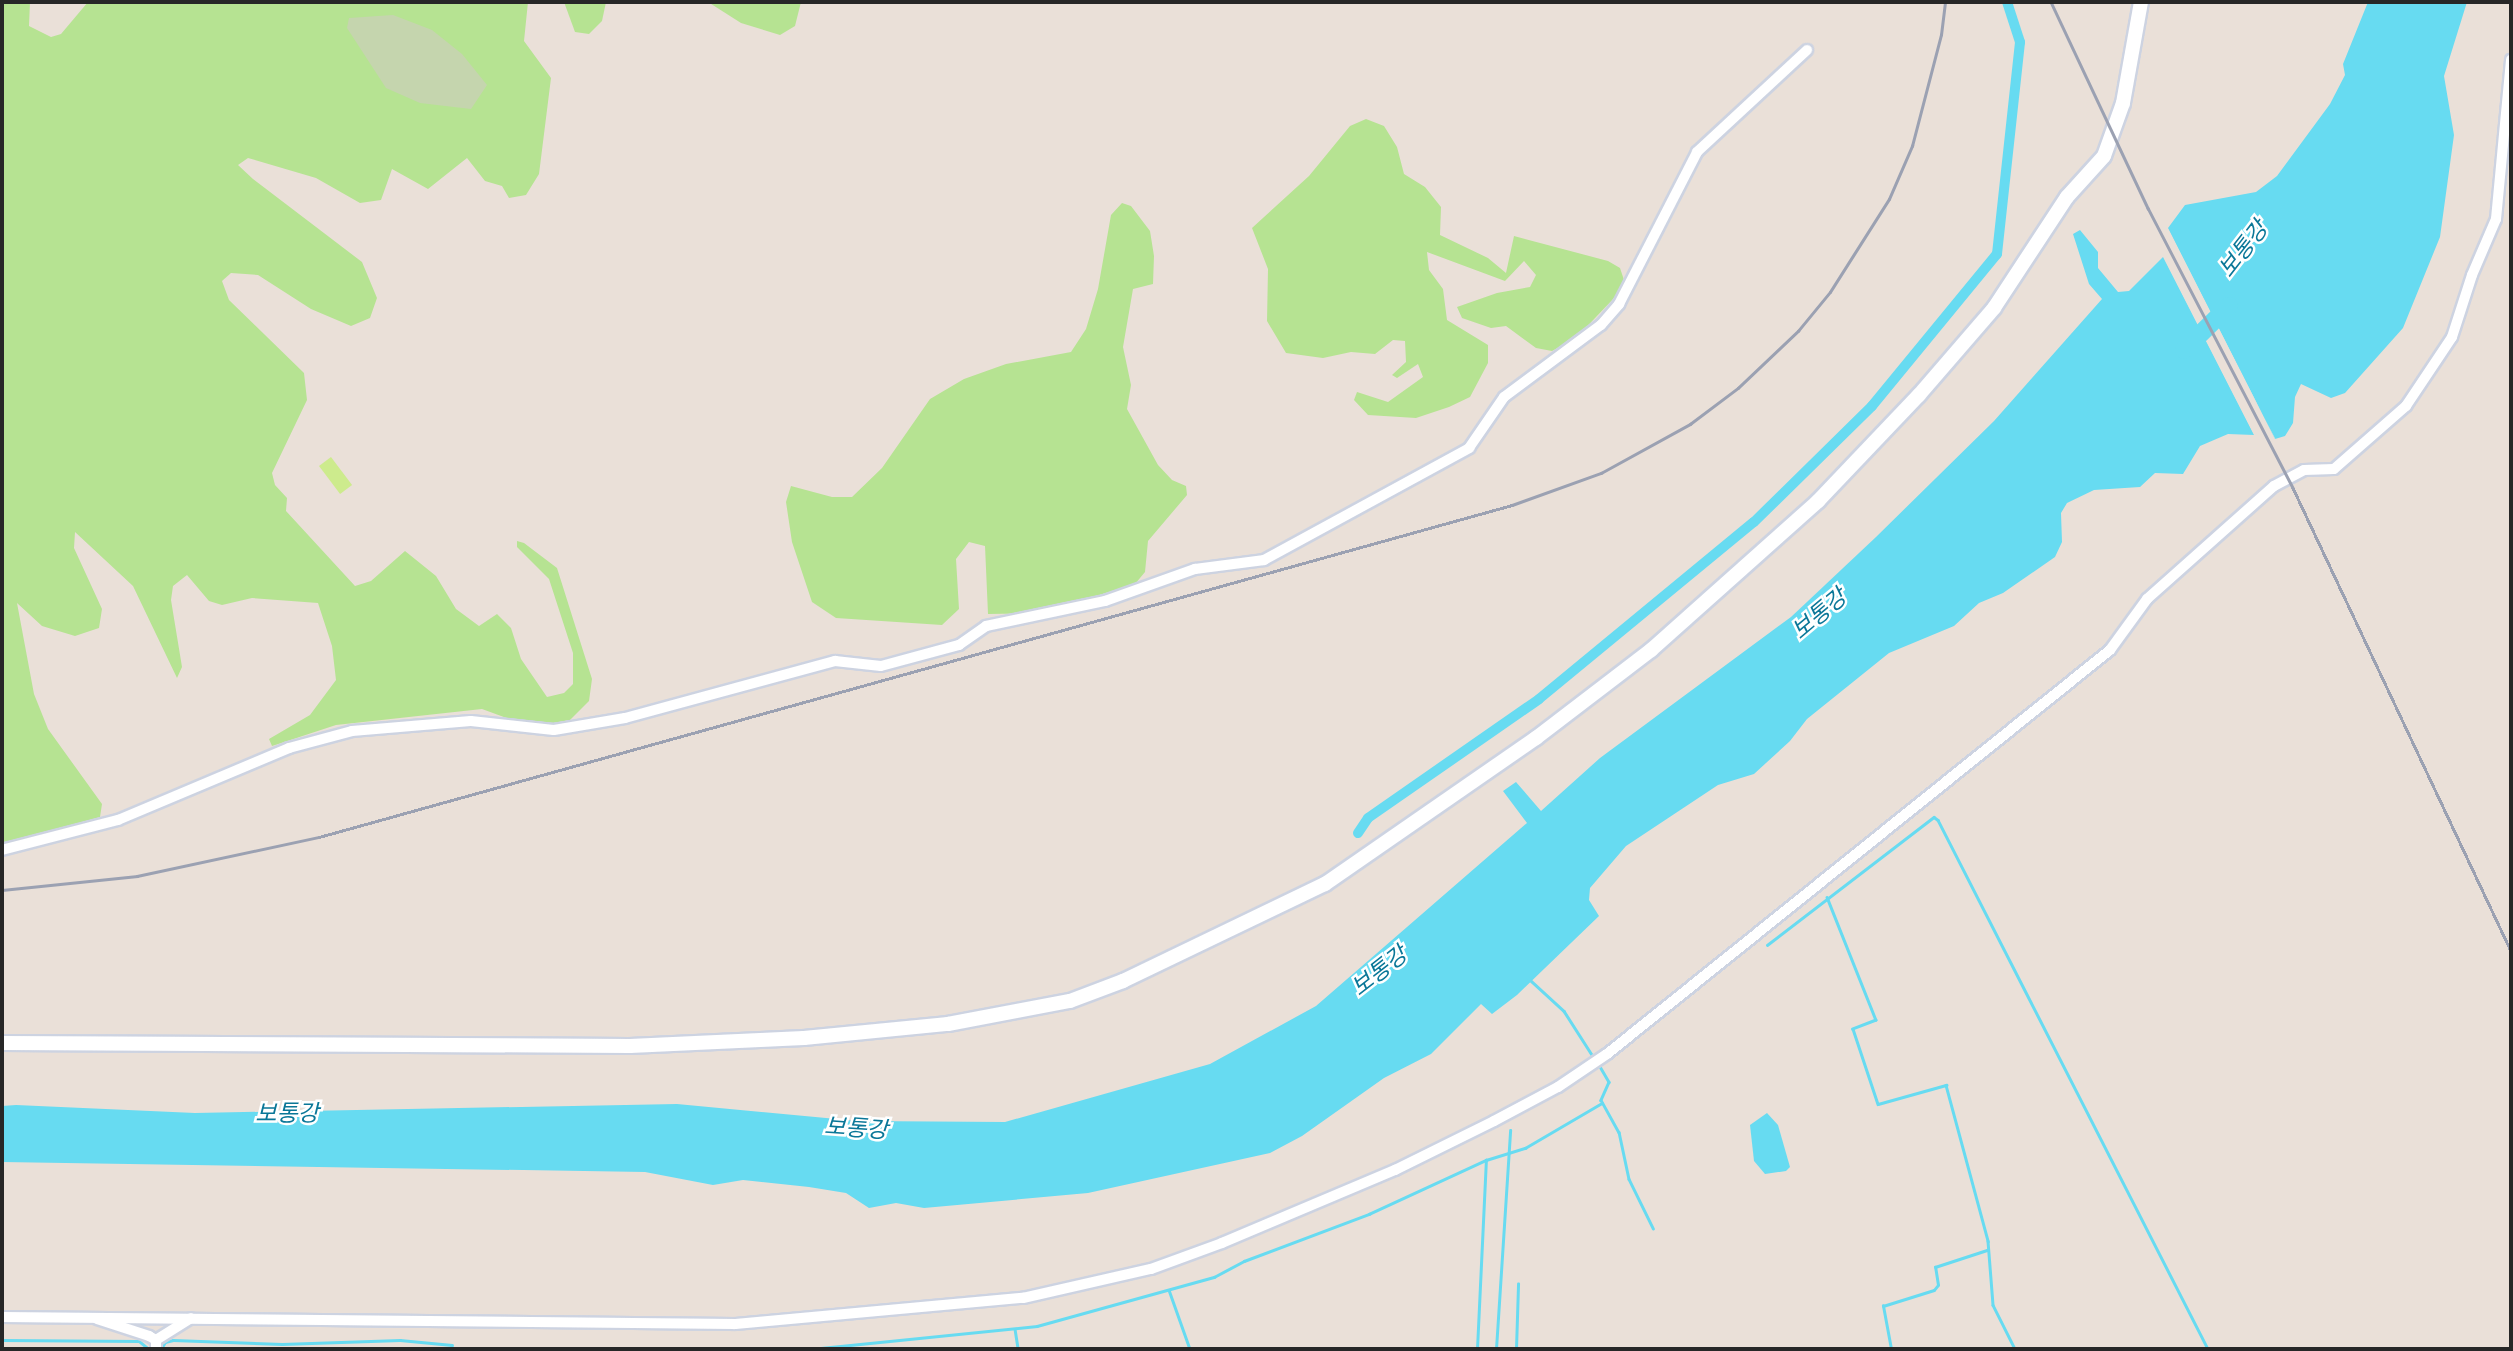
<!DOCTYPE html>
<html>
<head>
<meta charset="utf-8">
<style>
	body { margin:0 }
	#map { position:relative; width:2513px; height:1351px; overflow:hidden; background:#eae0d8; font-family:"Public Sans","Noto Sans KR",sans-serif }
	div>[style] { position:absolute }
	.green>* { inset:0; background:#b6e392 }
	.cemetery>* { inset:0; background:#c5d5ae }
	.pitch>* { inset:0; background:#cdeb8d; transform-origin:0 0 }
	.water>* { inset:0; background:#67dbf1 }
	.pier>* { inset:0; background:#eae0d8 }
	.stream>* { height:2.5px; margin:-1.25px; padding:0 1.25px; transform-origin:1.25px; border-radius:1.25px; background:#67dbf1 }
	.canal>* { height:10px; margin:-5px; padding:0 5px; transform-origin:5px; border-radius:5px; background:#67dbf1 }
	.river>* { height:18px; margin:-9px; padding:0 9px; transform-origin:9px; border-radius:9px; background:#67dbf1 }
	.roads { filter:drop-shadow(2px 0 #cdd3e1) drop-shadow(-2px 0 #cdd3e1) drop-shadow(0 2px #cdd3e1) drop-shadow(0 -2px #cdd3e1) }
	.minor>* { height:10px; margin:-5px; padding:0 5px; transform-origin:5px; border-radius:5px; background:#fff }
	.secondary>* { height:14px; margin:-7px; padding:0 7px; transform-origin:7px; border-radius:7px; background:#fff }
	.rail>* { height:2.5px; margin:-1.25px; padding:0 1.25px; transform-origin:1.25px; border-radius:1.25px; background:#9ba1b2 }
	span { translate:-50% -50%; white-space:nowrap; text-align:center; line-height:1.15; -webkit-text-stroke:5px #fff; paint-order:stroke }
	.water-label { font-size:23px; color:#0a7798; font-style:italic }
	.frame { position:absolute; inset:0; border:4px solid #272727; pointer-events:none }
</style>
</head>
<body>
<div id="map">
	<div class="green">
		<div style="clip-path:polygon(2px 2px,30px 2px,29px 26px,51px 37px,61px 34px,88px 2px,528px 2px,524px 41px,551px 78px,539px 174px,526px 195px,509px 198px,502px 186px,485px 181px,467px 158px,428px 189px,392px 169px,381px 200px,360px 203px,316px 178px,248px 158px,238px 165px,253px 179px,362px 262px,377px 298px,370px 318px,351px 326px,311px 309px,258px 275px,231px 273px,222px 281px,229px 300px,304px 373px,307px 400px,272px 473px,275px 485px,287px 498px,286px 511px,355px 586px,371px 581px,405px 551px,436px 576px,456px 609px,479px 626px,497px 614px,511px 628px,521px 659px,547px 697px,564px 693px,573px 684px,573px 653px,549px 579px,517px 547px,517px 541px,524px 543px,557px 568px,592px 679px,589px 701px,570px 720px,548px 724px,512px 720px,482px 709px,336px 725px,272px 746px,269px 739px,310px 715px,336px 680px,332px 646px,318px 603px,252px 598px,222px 605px,209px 601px,187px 575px,173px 586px,171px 600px,182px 667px,177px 678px,133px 586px,75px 532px,74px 548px,102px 609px,99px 628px,75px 636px,42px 626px,17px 603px,34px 694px,48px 729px,102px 804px,100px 817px,2px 845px)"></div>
		<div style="clip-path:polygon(564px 2px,606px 2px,602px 21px,589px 34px,575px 32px)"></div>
		<div style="clip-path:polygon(708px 2px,801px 2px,795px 26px,780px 35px,741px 23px)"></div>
		<div style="clip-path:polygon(1366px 119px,1384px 126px,1397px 147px,1404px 174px,1425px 187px,1441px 207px,1440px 235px,1488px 258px,1506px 273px,1514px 236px,1608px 261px,1620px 268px,1624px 280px,1616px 296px,1576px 338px,1552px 351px,1536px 348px,1506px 326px,1491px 328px,1462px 318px,1457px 307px,1497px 293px,1530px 287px,1536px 275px,1524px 261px,1505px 281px,1427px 252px,1429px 270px,1443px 289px,1447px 320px,1488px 345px,1488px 363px,1470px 397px,1449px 407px,1416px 418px,1368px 415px,1354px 400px,1357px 392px,1388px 402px,1423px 377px,1418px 364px,1397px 378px,1392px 375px,1406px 362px,1405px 341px,1393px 340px,1375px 354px,1351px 352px,1323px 358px,1286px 353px,1267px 321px,1268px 269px,1252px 228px,1309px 176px,1350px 126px)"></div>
		<div style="clip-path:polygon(1122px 203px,1131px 206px,1150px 231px,1154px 256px,1153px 284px,1133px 289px,1123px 347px,1131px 385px,1127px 409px,1158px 465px,1172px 480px,1186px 486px,1187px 495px,1148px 541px,1145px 572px,1135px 584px,1041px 613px,988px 614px,985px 546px,969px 542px,956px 559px,959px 609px,942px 625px,836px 618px,812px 602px,792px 542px,786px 502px,791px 486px,832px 497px,852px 497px,882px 468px,930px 399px,964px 379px,1006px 364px,1071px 352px,1086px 329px,1098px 289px,1111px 215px)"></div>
	</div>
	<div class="cemetery">
		<div style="clip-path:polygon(393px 15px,432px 30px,462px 54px,487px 85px,471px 109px,420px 103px,386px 88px,347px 28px,349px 18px)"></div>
	</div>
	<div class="pitch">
		<div style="left:331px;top:457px;width:35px;height:15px;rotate:53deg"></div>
	</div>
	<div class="water">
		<div style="clip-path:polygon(2368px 2px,2467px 2px,2444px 76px,2454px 135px,2440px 237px,2403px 328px,2345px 393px,2331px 398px,2301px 384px,2295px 397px,2293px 423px,2285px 436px,2275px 439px,2168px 228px,2185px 205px,2256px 192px,2277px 176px,2330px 104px,2345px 75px,2343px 64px)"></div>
		<div style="clip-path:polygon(2080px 230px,2098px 252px,2098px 268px,2118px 292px,2129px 291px,2163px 257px,2254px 435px,2228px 434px,2200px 446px,2183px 474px,2155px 473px,2140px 487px,2094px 490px,2067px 503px,2061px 513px,2062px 542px,2055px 557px,2003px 593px,1979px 603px,1954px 626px,1889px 653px,1807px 719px,1790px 741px,1754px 774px,1718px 785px,1626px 846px,1590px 888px,1589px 900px,1599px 916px,1517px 995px,1492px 1014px,1481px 1004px,1431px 1054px,1384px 1078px,1302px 1136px,1270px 1153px,1088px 1193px,924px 1208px,896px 1203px,869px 1208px,846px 1193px,809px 1187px,743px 1180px,713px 1185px,645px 1172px,2px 1162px,2px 1106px,16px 1105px,195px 1113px,677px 1104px,858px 1121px,1005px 1122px,1210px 1064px,1316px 1006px,1527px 823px,1503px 791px,1516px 782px,1541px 811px,1600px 758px,1791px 617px,1876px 537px,1994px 421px,2102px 299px,2089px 284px,2073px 234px)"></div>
		<div style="clip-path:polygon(1767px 1113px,1778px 1125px,1790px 1167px,1786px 1171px,1765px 1174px,1754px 1161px,1750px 1125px)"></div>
	</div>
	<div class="pier">
		<div style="clip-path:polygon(2166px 225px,2275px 439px,2277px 442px,2165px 230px)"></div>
		<div style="clip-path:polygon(2162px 254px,2257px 433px,2256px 438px)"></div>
	</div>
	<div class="stream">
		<div style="left:1827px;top:897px;width:132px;rotate:68.3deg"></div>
		<div style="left:1876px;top:1020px;width:25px;rotate:159deg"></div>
		<div style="left:1853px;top:1029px;width:79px;rotate:71.6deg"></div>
		<div style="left:1878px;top:1104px;width:71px;rotate:-15.6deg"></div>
		<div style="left:1946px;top:1085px;width:162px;rotate:74.9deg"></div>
		<div style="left:1988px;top:1241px;width:64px;rotate:85.5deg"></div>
		<div style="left:1993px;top:1305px;width:49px;rotate:63.4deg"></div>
		<div style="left:1767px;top:945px;width:210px;rotate:-37.5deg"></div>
		<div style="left:1934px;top:817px;width:5px;rotate:37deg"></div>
		<div style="left:1938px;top:820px;width:594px;rotate:62.96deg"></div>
		<div style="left:1528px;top:978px;width:49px;rotate:42.5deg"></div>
		<div style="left:1564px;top:1011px;width:56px;rotate:57.4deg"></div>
		<div style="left:1598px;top:1063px;width:22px;rotate:60deg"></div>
		<div style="left:1609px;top:1082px;width:20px;rotate:114deg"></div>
		<div style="left:1601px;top:1100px;width:37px;rotate:61deg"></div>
		<div style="left:1619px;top:1132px;width:48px;rotate:78deg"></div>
		<div style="left:1629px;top:1179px;width:55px;rotate:63.9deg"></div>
		<div style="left:1169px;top:1290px;width:63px;rotate:70.4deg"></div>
		<div style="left:1015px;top:1329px;width:20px;rotate:81deg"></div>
		<div style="left:2px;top:1340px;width:137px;rotate:0.4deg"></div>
		<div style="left:139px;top:1341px;width:13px;rotate:39deg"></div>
		<div style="left:161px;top:1349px;width:8px;rotate:-60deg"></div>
		<div style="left:165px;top:1342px;width:8px;rotate:-14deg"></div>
		<div style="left:173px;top:1340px;width:109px;rotate:2.1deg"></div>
		<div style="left:282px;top:1344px;width:118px;rotate:-1.9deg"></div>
		<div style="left:400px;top:1340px;width:52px;rotate:5.5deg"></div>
		<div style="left:452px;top:1345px;width:4px;rotate:90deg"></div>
		<div style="left:811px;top:1349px;width:227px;rotate:-5.8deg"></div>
		<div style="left:1037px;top:1326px;width:184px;rotate:-15.5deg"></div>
		<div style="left:1214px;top:1277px;width:34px;rotate:-28deg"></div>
		<div style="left:1244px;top:1261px;width:134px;rotate:-20.6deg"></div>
		<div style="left:1369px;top:1214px;width:129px;rotate:-24.8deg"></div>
		<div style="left:1486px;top:1160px;width:41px;rotate:-17.1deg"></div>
		<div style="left:1525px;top:1148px;width:89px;rotate:-30.3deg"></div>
		<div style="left:1477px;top:1349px;width:189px;rotate:-87.3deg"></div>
		<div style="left:1496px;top:1349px;width:219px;rotate:-86.3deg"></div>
		<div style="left:1516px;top:1349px;width:65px;rotate:-88.2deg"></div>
		<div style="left:1891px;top:1349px;width:44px;rotate:-100.5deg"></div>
		<div style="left:1883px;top:1306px;width:53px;rotate:-17.4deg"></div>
		<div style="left:1934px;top:1290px;width:6px;rotate:-51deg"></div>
		<div style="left:1938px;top:1285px;width:18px;rotate:-99deg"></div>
		<div style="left:1935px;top:1267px;width:55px;rotate:-18.1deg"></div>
	</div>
	<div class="canal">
		<div style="left:1358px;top:833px;width:18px;rotate:-56deg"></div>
		<div style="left:1368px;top:818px;width:208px;rotate:-34.8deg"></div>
		<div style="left:1539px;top:699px;width:278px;rotate:-39.5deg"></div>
		<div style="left:1754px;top:522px;width:165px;rotate:-44.5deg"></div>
		<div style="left:1872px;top:406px;width:197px;rotate:-50.6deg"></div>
		<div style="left:1997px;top:254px;width:213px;rotate:-83.8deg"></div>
		<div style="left:2020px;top:42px;width:42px;rotate:-108deg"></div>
	</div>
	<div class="river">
		<div style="left:2184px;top:350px;width:63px;rotate:-44.4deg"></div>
	</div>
	<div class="roads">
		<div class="minor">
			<div style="left:2px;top:850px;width:120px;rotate:-14.5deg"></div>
			<div style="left:118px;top:820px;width:186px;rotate:-22.8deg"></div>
			<div style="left:289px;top:748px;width:65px;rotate:-15.1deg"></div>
			<div style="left:352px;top:731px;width:119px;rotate:-4.8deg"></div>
			<div style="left:471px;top:721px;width:83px;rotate:6.2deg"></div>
			<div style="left:554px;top:730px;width:72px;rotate:-9.6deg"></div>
			<div style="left:625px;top:718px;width:218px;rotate:-15.2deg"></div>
			<div style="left:835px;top:661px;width:46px;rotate:6.2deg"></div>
			<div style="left:881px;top:666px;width:81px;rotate:-15.1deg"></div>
			<div style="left:959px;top:645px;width:33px;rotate:-35deg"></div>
			<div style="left:986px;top:626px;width:122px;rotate:-11.9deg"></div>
			<div style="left:1105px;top:601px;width:96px;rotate:-19.6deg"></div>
			<div style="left:1195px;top:569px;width:70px;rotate:-7.4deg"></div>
			<div style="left:1264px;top:560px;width:234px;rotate:-28.6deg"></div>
			<div style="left:1469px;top:448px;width:62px;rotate:-55.5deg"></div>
			<div style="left:1504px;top:397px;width:121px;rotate:-36.6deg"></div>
			<div style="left:1601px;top:325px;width:28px;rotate:-49deg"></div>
			<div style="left:1619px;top:304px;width:171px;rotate:-62.8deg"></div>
			<div style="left:1697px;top:152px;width:150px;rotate:-42.8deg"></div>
			<div style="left:2px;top:1317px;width:733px;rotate:0.55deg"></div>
			<div style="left:735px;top:1324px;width:289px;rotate:-5.2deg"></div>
			<div style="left:1023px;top:1298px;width:131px;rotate:-12.8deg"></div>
			<div style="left:1151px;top:1269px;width:76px;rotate:-20.1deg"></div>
			<div style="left:1222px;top:1243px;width:188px;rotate:-22.9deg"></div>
			<div style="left:1395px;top:1170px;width:110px;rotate:-26.3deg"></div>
			<div style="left:1494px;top:1121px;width:72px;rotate:-28deg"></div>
			<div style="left:1558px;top:1087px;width:59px;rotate:-34deg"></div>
			<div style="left:1607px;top:1054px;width:645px;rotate:-38.77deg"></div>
			<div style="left:2110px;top:650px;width:63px;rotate:-54deg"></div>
			<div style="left:2147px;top:599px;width:170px;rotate:-41.7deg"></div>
			<div style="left:2274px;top:486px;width:34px;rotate:-28deg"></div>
			<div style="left:2304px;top:470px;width:30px;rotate:-2deg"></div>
			<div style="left:2334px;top:469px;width:96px;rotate:-41.2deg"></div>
			<div style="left:2406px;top:406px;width:83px;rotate:-56.3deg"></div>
			<div style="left:2452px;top:337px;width:65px;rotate:-72.1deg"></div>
			<div style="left:2472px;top:275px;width:61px;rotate:-66.8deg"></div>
			<div style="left:2496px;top:219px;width:160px;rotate:-84.6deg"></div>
			<div style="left:97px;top:1319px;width:55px;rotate:18.1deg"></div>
			<div style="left:149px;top:1336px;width:8px;rotate:30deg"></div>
			<div style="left:156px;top:1340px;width:9px;rotate:90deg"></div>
			<div style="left:156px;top:1340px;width:41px;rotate:-32.2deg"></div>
		</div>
		<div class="secondary">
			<div style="left:2px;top:1043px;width:628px;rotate:0.27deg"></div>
			<div style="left:630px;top:1046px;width:174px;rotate:-2.6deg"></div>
			<div style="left:804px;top:1038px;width:145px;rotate:-5.6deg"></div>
			<div style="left:948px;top:1024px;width:124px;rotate:-10.7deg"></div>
			<div style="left:1070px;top:1001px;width:57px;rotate:-20.7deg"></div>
			<div style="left:1123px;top:981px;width:224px;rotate:-25.7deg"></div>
			<div style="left:1325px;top:884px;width:257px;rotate:-34.7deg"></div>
			<div style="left:1536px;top:738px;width:145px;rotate:-37.4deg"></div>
			<div style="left:1651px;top:650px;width:224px;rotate:-41.7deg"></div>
			<div style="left:1818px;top:501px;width:146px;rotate:-46.4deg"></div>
			<div style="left:1919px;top:395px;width:115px;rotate:-49.2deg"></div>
			<div style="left:1994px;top:308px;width:133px;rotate:-56.7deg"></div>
			<div style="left:2067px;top:197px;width:55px;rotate:-47.9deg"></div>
			<div style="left:2104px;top:156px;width:56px;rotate:-70.3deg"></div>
			<div style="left:2123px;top:103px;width:103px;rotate:-79.9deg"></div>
		</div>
	</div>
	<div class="rail">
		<div style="left:2051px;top:2px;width:228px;rotate:64.8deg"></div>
		<div style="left:2148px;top:208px;width:315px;rotate:62.6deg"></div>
		<div style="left:2293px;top:488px;width:512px;rotate:64.79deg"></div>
		<div style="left:2px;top:890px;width:136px;rotate:-5.9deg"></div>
		<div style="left:137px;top:876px;width:186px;rotate:-12.1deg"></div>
		<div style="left:319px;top:837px;width:1238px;rotate:-15.55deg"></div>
		<div style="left:1512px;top:505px;width:95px;rotate:-19.8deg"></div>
		<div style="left:1601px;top:473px;width:102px;rotate:-28.8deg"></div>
		<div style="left:1690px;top:424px;width:60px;rotate:-36.9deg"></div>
		<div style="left:1738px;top:388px;width:83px;rotate:-43.5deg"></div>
		<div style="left:1798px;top:331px;width:50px;rotate:-50.6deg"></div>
		<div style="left:1830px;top:292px;width:110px;rotate:-57.6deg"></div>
		<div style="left:1889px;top:199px;width:58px;rotate:-66.5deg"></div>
		<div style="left:1912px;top:146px;width:115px;rotate:-75.4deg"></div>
		<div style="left:1941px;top:35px;width:33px;rotate:-83deg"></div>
	</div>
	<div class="water-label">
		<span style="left:2243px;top:249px;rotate:-52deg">보통강</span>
		<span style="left:1819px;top:614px;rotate:-40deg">보통강</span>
		<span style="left:1379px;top:971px;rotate:-38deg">보통강</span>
		<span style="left:287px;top:1113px">보통강</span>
		<span style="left:856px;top:1128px;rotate:4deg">보통강</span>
	</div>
	<div class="frame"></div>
</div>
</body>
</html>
